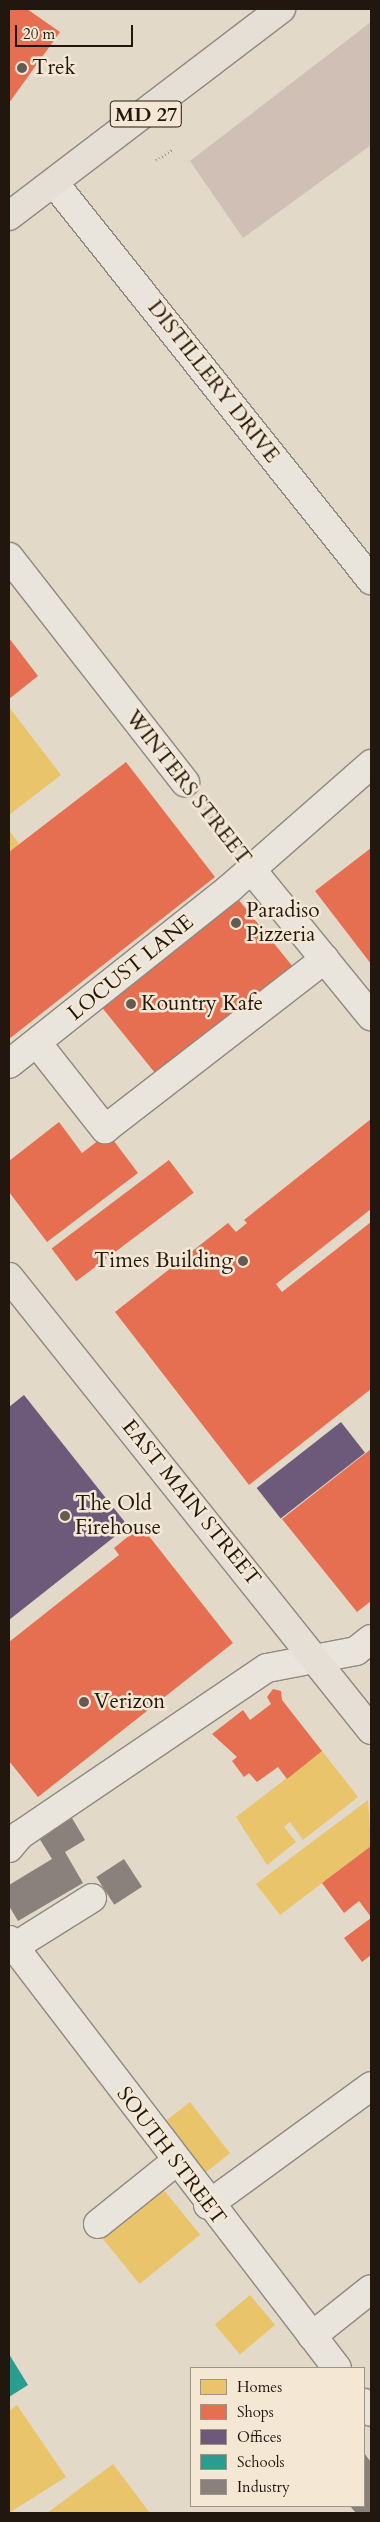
<!DOCTYPE html>
<html>
<head>
<meta charset="utf-8">
<style>
	body { margin:0 }
	#map { position:relative; width:380px; height:2522px; overflow:hidden; background:#e3d9c9; font-family:Cardo,serif }
	div>[style] { position:absolute }
	.homes>* { inset:0; background:#e9c46a; transform-origin:0 0 }
	.shops>* { inset:0; background:#e76f51; transform-origin:0 0 }
	.offices>* { inset:0; background:#6d597a; transform-origin:0 0 }
	.schools>* { inset:0; background:#2a9d8f }
	.industry>* { inset:0; background:#8a817c; transform-origin:0 0 }
	.building>* { inset:0; background:#cfbfb4 }
	.path>* { height:3px; margin-top:-1.5px; transform-origin:0; background:repeating-linear-gradient(90deg,#a39e97 0 1px,transparent 0 3.5px) }
	.roads { filter:drop-shadow(1px 0 #90897f) drop-shadow(-1px 0 #90897f) drop-shadow(0 1px #90897f) drop-shadow(0 -1px #90897f) }
	.minor>* { height:28px; margin:-14px; padding:0 14px; transform-origin:14px; border-radius:14px; background:#e9e4dc }
	.major>* { height:28px; margin:-14px; padding:0 14px; transform-origin:14px; border-radius:14px; background:#e6dfd6 }
	.highway>* { height:28px; margin:-14px; padding:0 14px; transform-origin:14px; border-radius:14px; background:#e6dfd6 }
	.dots>* { width:14px; height:14px; translate:-50% -50%; box-sizing:border-box; border:2px solid #f4e8d5; border-radius:50% }
	span { translate:-50% -50%; white-space:nowrap; text-align:center; line-height:1.15; -webkit-text-stroke:5px #f4e8d5; paint-order:stroke }
	.shield-label span { padding:1px 4px; background:#f4e8d5; border:1px solid; border-radius:4px; -webkit-text-stroke-width:0 }
	.shield-label { font-size:20px; color:#21170f; font-weight:700 }
	.poi-label { font-size:21px; color:#21170f }
	.left { translate:0 -50%; text-align:left }
	.right { translate:-100% -50%; text-align:right }
	.street-label { font-size:21px; color:#21170f }
	.frame { position:absolute; inset:0; border:10px solid #21170f; pointer-events:none }
	.legend { position:absolute; left:190px; top:2367px; width:175px; height:140px; box-sizing:border-box; background:#f4e8d5; border:1px solid #a09486; margin:0; padding:6px 9px; list-style:none; font-size:15px; color:#21170f }
	.legend li { display:flex; align-items:center; gap:10px; height:25px }
	.legend b { width:25px; border:1px solid #a09486 }
	.scale { position:absolute; left:15px; top:25px; width:118px; height:22px; box-sizing:border-box; border:2px solid #21170f; border-top:0; padding-left:6px; font-size:15px; line-height:18px; white-space:nowrap; color:#21170f; -webkit-text-stroke:4px #f4e8d5; paint-order:stroke }
</style>
</head>
<body>
<div id="map">
	<div class="homes">
		<div style="clip-path:polygon(9px 707px,61px 775px,9px 815px)"></div>
		<div style="clip-path:polygon(9px 830px,19px 844px,9px 852px)"></div>
		<div style="clip-path:polygon(322px 1751px,358px 1797px,303px 1840px,290px 1822px,284px 1827px,296px 1842px,267px 1865px,236px 1817px)"></div>
		<div style="clip-path:polygon(368px 1800px,371px 1846px,280px 1915px,256px 1884px)"></div>
		<div style="left:190px;top:2102px;width:65px;height:34px;rotate:52deg"></div>
		<div style="left:163px;top:2189px;width:59px;height:78px;rotate:51deg"></div>
		<div style="left:250px;top:2295px;width:39px;height:46px;rotate:50deg"></div>
		<div style="clip-path:polygon(17px 2405px,66px 2477px,9px 2513px,9px 2411px)"></div>
		<div style="clip-path:polygon(113px 2464px,150px 2513px,47px 2513px)"></div>
	</div>
	<div class="shops">
		<div style="clip-path:polygon(9px 9px,27px 9px,60px 32px,9px 103px)"></div>
		<div style="clip-path:polygon(9px 638px,38px 676px,9px 699px)"></div>
		<div style="clip-path:polygon(126px 762px,215px 877px,9px 1039px,9px 852px)"></div>
		<div style="clip-path:polygon(371px 848px,371px 964px,315px 891px)"></div>
		<div style="left:238px;top:899px;width:86px;height:174px;rotate:51deg"></div>
		<div style="clip-path:polygon(371px 1119px,371px 1209px,276px 1284px,282px 1292px,371px 1222px,371px 1389px,249px 1485px,115px 1312px,228px 1223px,236px 1232px,247px 1223px,244px 1220px)"></div>
		<div style="clip-path:polygon(59px 1122px,82px 1153px,108px 1133px,138px 1173px,47px 1242px,9px 1192px,9px 1161px)"></div>
		<div style="left:169px;top:1160px;width:41px;height:147px;rotate:53deg"></div>
		<div style="clip-path:polygon(371px 1449px,371px 1601px,357px 1612px,282px 1519px)"></div>
		<div style="clip-path:polygon(141px 1526px,233px 1643px,38px 1797px,9px 1761px,9px 1642px,119px 1555px,114px 1548px)"></div>
		<div style="clip-path:polygon(273px 1689px,281px 1691px,282px 1700px,322px 1751px,287px 1779px,278px 1767px,257px 1782px,249px 1773px,244px 1777px,232px 1761px,237px 1757px,212px 1734px,243px 1710px,250px 1720px,271px 1704px,267px 1697px)"></div>
		<div style="clip-path:polygon(371px 1846px,371px 1917px,359px 1901px,344px 1913px,322px 1883px)"></div>
		<div style="clip-path:polygon(371px 1918px,371px 1955px,362px 1962px,344px 1938px)"></div>
	</div>
	<div class="offices">
		<div style="clip-path:polygon(24px 1395px,128px 1526px,9px 1620px,9px 1407px)"></div>
		<div style="left:341px;top:1422px;width:39px;height:107px;rotate:52deg"></div>
	</div>
	<div class="schools">
		<div style="clip-path:polygon(9px 2354px,28px 2385px,9px 2397px)"></div>
	</div>
	<div class="industry">
		<div style="clip-path:polygon(72px 1818px,85px 1840px,65px 1852px,83px 1883px,18px 1921px,9px 1906px,9px 1885px,52px 1859px,39px 1838px)"></div>
		<div style="left:124px;top:1859px;width:33px;height:33px;rotate:57deg"></div>
		<div style="clip-path:polygon(364px 2453px,371px 2462px,371px 2513px,356px 2513px,350px 2506px,364px 2506px)"></div>
	</div>
	<div class="building">
		<div style="clip-path:polygon(371px 22px,371px 145px,243px 238px,190px 161px)"></div>
	</div>
	<div class="path">
		<div style="left:156px;top:160px;width:19px;rotate:-32deg"></div>
		<div style="left:205px;top:808px;width:44px;rotate:53.4deg"></div>
	</div>
	<div class="roads">
		<div class="minor">
			<div style="left:55px;top:184px;width:507px;rotate:51.41deg"></div>
			<div style="left:9px;top:557px;width:286px;rotate:52deg"></div>
			<div style="left:251px;top:869px;width:190px;rotate:50.8deg"></div>
			<div style="left:37px;top:1043px;width:110px;rotate:51.7deg"></div>
			<div style="left:105px;top:1129px;width:278px;rotate:-37.7deg"></div>
			<div style="left:9px;top:1064px;width:283px;rotate:-38.5deg"></div>
			<div style="left:230px;top:888px;width:188px;rotate:-41.3deg"></div>
			<div style="left:9px;top:1848px;width:17px;rotate:-50deg"></div>
			<div style="left:20px;top:1835px;width:298px;rotate:-34.1deg"></div>
			<div style="left:267px;top:1668px;width:91px;rotate:-10.8deg"></div>
			<div style="left:356px;top:1651px;width:19px;rotate:-39deg"></div>
			<div style="left:9px;top:1940px;width:539px;rotate:52.54deg"></div>
			<div style="left:14px;top:1947px;width:92px;rotate:-32.1deg"></div>
			<div style="left:208px;top:2205px;width:202px;rotate:-36.1deg"></div>
			<div style="left:98px;top:2224px;width:99px;rotate:-38.8deg"></div>
			<div style="left:312px;top:2336px;width:75px;rotate:-38.5deg"></div>
			<div style="left:364px;top:2403px;width:11px;rotate:52deg"></div>
		</div>
		<div class="major">
			<div style="left:9px;top:1277px;width:580px;rotate:51.37deg"></div>
		</div>
		<div class="highway">
			<div style="left:9px;top:216px;width:342px;rotate:-37.3deg"></div>
		</div>
	</div>
	<div class="dots">
		<div style="left:22px;top:68px;background:#655b50"></div>
		<div style="left:236px;top:923px;background:#655b50"></div>
		<div style="left:131px;top:1004px;background:#655b50"></div>
		<div style="left:243px;top:1261px;background:#655b50"></div>
		<div style="left:65px;top:1516px;background:#655b50"></div>
		<div style="left:84px;top:1702px;background:#655b50"></div>
	</div>
	<div class="shield-label">
		<span style="left:146px;top:114px">MD 27</span>
	</div>
	<div class="poi-label">
		<span class="left" style="left:32px;top:68px">Trek</span>
		<span class="left" style="left:246px;top:923px">Paradiso<br>Pizzeria</span>
		<span class="left" style="left:141px;top:1004px">Kountry Kafe</span>
		<span class="right" style="left:233px;top:1261px">Times Building</span>
		<span class="left" style="left:75px;top:1516px">The Old<br>Firehouse</span>
		<span class="left" style="left:94px;top:1702px">Verizon</span>
	</div>
	<div class="street-label">
		<span style="left:213px;top:382px;rotate:52deg">DISTILLERY DRIVE</span>
		<span style="left:188px;top:788px;rotate:52deg">WINTERS STREET</span>
		<span style="left:131px;top:968px;rotate:-39deg">LOCUST LANE</span>
		<span style="left:191px;top:1503px;rotate:51deg">EAST MAIN STREET</span>
		<span style="left:171px;top:2156px;rotate:53deg">SOUTH STREET</span>
	</div>
	<div class="frame"></div>
	<ul class="legend">
	<li><b style="height:14px;background:#e9c46a"></b>Homes</li>
	<li><b style="height:14px;background:#e76f51"></b>Shops</li>
	<li><b style="height:14px;background:#6d597a"></b>Offices</li>
	<li><b style="height:14px;background:#2a9d8f"></b>Schools</li>
	<li><b style="height:14px;background:#8a817c"></b>Industry</li>
	</ul>
	<div class="scale">20 m</div>
</div>
</body>
</html>
